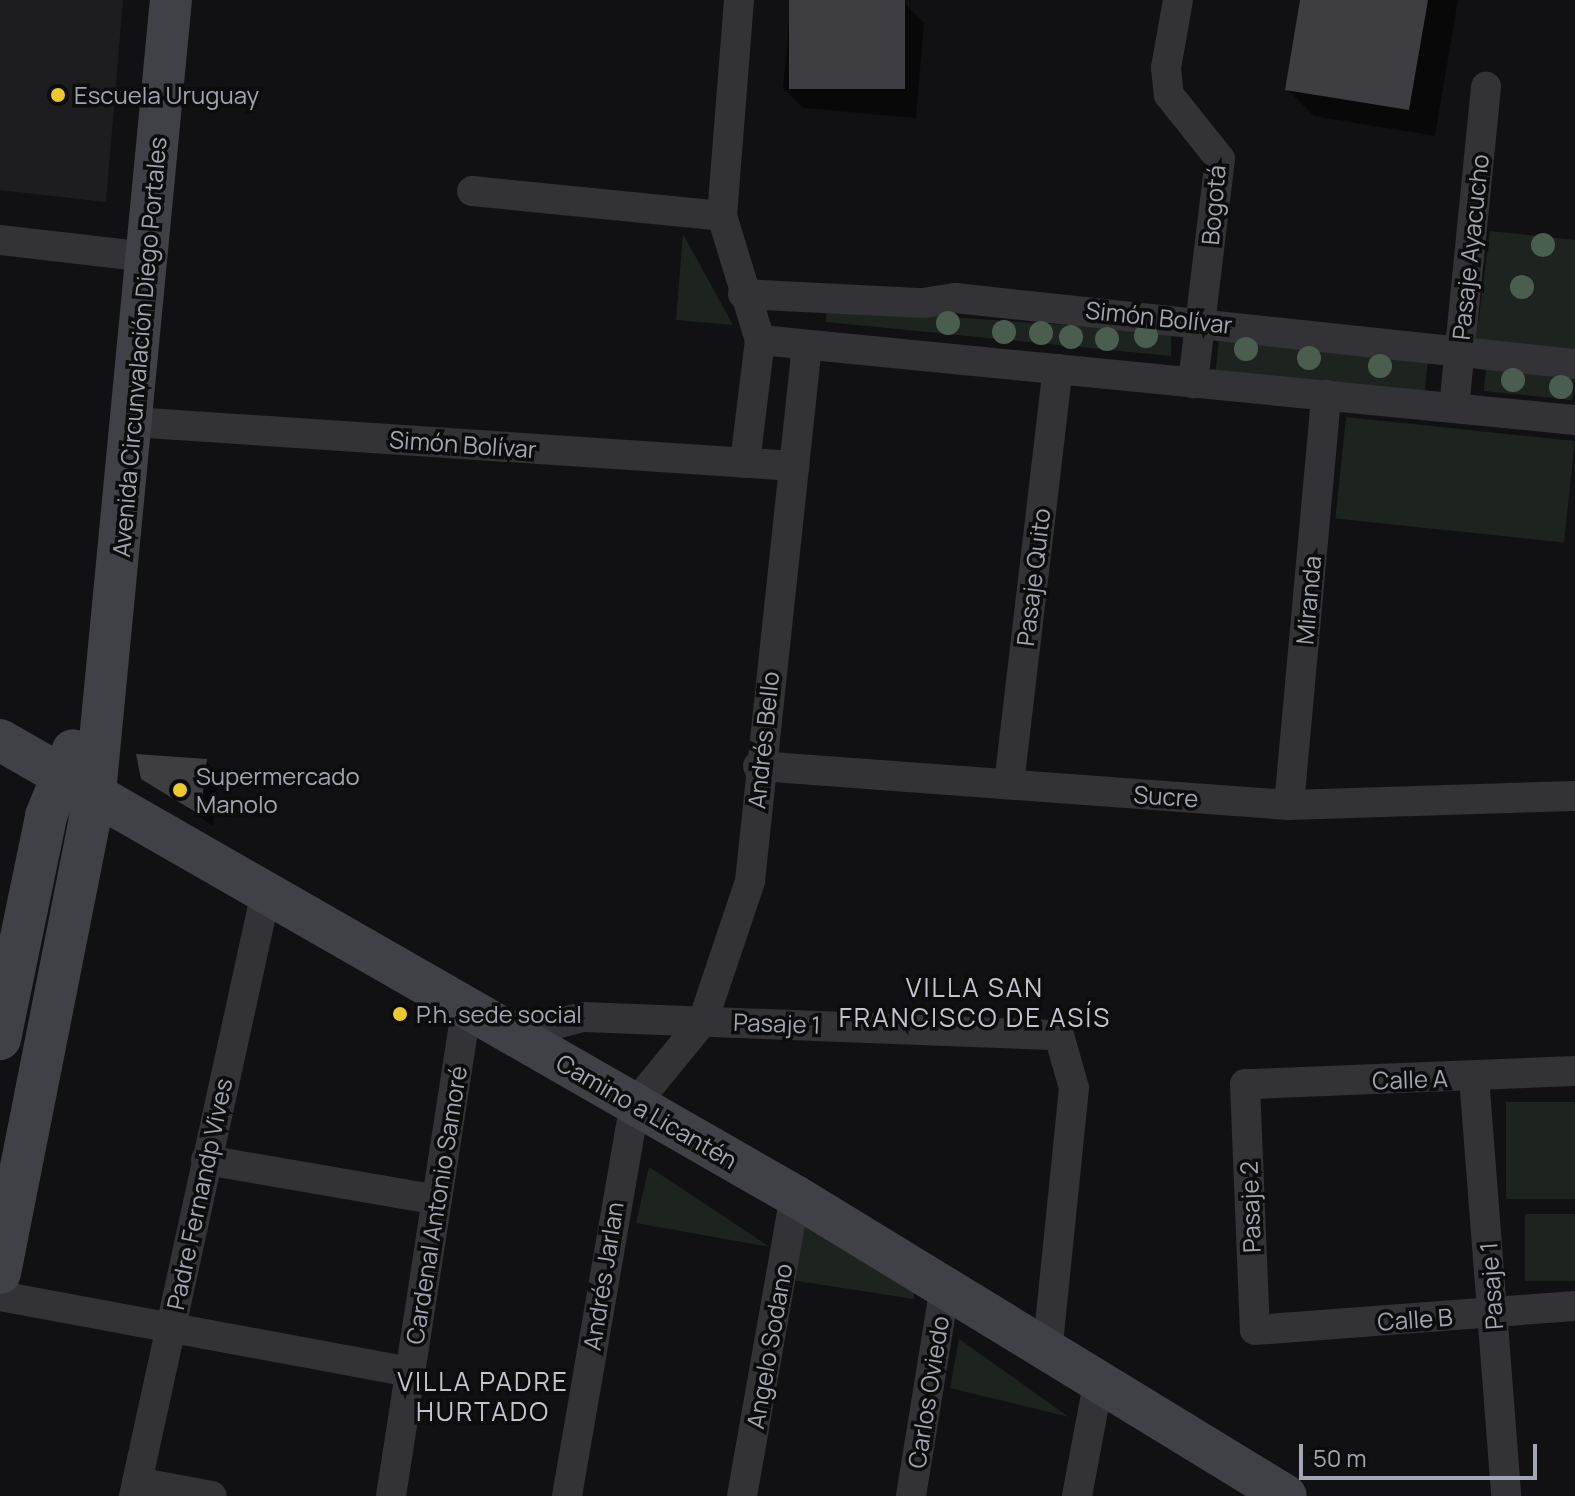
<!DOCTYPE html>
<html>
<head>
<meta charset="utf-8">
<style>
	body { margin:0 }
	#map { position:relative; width:1575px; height:1496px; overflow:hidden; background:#111012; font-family:Manrope,sans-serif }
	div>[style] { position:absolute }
	.built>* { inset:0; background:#1d1d1f }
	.green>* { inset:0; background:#1d241f; transform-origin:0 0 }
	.shadow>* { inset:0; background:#0007 }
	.building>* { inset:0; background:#3d3d42; transform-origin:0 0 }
	.street>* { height:30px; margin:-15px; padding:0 15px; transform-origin:15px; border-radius:15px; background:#323237 }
	.secondary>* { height:42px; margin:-21px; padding:0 21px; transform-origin:21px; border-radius:21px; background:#404047 }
	.trees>* { width:24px; height:24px; margin:-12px; border-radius:50%; background:#4a5e4f }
	.dots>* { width:22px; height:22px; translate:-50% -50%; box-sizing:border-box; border:4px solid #0c0c0d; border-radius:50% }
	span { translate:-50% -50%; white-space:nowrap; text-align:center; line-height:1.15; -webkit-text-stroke:7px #0c0c0d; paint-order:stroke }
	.poi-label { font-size:24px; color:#a2a5b2 }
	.left { translate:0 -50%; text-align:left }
	.street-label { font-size:24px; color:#a2a5b2 }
	.neighbourhood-label { font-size:26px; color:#c3c4cf; letter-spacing:2px }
	.scale { position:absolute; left:1299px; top:1444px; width:238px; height:36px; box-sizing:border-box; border:4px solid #a2a5b2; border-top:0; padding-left:10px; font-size:24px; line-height:28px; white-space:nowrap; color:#a2a5b2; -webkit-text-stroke:6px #0c0c0d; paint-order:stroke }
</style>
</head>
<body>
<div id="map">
	<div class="built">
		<div style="clip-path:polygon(0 0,123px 0,106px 202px,0 190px)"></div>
	</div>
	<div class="green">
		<div style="clip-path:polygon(1490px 231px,1575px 240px,1575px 350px,1476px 339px)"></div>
		<div style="clip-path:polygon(683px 234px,733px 325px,676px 320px)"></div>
		<div style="clip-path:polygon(827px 308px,1163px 332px,1171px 335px,1171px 356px,826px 322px)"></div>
		<div style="left:1219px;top:339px;width:210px;height:33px;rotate:6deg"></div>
		<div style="left:1486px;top:369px;width:89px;height:22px;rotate:6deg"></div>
		<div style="left:1346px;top:417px;width:230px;height:102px;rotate:6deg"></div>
		<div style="left:1575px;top:1102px;width:97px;height:69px;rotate:90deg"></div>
		<div style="clip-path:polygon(649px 1167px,770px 1247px,636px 1223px)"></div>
		<div style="clip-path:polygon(785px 1214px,914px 1288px,914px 1299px,778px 1278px)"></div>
		<div style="left:1575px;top:1214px;width:67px;height:50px;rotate:90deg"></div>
		<div style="clip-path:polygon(959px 1339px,1069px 1417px,950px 1388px)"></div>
	</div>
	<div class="shadow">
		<div style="clip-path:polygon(791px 0,904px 3px,924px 23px,916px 118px,803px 108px,783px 88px)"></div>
		<div style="clip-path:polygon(1302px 0,1458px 0,1435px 136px,1314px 116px,1287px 89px)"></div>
		<div style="clip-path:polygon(206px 761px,219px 774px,213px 826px,143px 778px)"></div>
	</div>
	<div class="building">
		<div style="left:789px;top:0;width:116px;height:89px"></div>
		<div style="clip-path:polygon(1300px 0,1428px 0,1409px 110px,1285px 90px)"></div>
		<div style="clip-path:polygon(136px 754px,207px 759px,200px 815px,141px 779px)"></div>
	</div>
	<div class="street">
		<div style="left:739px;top:0;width:217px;rotate:94.5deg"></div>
		<div style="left:722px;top:216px;width:130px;rotate:73deg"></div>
		<div style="left:760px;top:340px;width:124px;rotate:97deg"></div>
		<div style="left:1178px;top:0;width:69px;rotate:100deg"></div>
		<div style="left:1166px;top:68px;width:27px;rotate:84deg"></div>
		<div style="left:1169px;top:95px;width:82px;rotate:51.4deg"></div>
		<div style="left:1220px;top:159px;width:226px;rotate:96.9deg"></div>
		<div style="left:472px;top:191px;width:251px;rotate:5.7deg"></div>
		<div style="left:0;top:240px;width:148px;rotate:6.6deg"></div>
		<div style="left:743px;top:294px;width:180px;rotate:2.9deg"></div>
		<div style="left:923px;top:303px;width:32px;rotate:-9deg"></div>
		<div style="left:955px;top:298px;width:624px;rotate:6.08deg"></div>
		<div style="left:760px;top:340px;width:819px;rotate:5.61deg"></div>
		<div style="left:1454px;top:408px;width:323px;rotate:-84.3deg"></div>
		<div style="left:132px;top:422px;width:664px;rotate:3.8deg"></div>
		<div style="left:758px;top:766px;width:532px;rotate:4.2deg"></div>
		<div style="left:1289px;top:805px;width:286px;rotate:-1.8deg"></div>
		<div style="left:1009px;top:784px;width:418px;rotate:-83.3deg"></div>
		<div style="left:1289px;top:805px;width:412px;rotate:-84.8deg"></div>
		<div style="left:513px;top:1035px;width:72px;rotate:-14.4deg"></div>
		<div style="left:583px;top:1017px;width:476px;rotate:2.2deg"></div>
		<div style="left:1059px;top:1035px;width:55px;rotate:74.2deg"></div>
		<div style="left:1074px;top:1088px;width:266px;rotate:95.8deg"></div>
		<div style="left:1575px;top:1071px;width:330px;rotate:177.7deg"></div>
		<div style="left:1245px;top:1084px;width:246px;rotate:87.7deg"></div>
		<div style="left:1255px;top:1330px;width:321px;rotate:-4.3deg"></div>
		<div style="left:1474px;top:1077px;width:420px;rotate:85.6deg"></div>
		<div style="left:206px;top:1160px;width:234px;rotate:9.8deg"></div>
		<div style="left:0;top:1296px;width:417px;rotate:10.5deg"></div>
		<div style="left:137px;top:1482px;width:76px;rotate:10.6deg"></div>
		<div style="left:134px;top:1496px;width:618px;rotate:-77.67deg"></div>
		<div style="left:391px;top:1496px;width:493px;rotate:-81.2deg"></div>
		<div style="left:567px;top:1496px;width:398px;rotate:-80.2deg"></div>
		<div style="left:635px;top:1104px;width:107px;rotate:-50.7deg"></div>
		<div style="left:703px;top:1021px;width:148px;rotate:-71.4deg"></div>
		<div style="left:750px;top:881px;width:539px;rotate:-83.93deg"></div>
		<div style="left:742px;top:1496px;width:305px;rotate:-80deg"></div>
		<div style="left:911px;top:1496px;width:212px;rotate:-80.8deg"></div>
		<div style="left:1077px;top:1496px;width:114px;rotate:-79.4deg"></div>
	</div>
	<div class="secondary">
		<div style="left:0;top:740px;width:916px;rotate:29.84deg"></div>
		<div style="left:795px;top:1196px;width:575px;rotate:31.42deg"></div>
		<div style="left:0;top:1039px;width:228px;rotate:-78.3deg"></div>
		<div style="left:46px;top:816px;width:71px;rotate:-67.8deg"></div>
		<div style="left:0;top:1273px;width:489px;rotate:-78.8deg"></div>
		<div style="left:95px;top:793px;width:797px;rotate:-84.53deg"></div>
	</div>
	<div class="trees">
		<div style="left:1543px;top:245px"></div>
		<div style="left:1522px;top:287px"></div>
		<div style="left:948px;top:323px"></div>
		<div style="left:1004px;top:332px"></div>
		<div style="left:1041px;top:333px"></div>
		<div style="left:1146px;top:336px"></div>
		<div style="left:1071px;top:337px"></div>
		<div style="left:1107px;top:339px"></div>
		<div style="left:1246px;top:349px"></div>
		<div style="left:1309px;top:358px"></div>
		<div style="left:1380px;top:366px"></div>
		<div style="left:1513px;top:380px"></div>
		<div style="left:1561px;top:387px"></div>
	</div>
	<div class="dots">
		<div style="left:58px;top:95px;background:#eec92d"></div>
		<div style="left:180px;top:790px;background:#eec92d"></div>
		<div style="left:400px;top:1014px;background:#eec92d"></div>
	</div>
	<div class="poi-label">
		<span class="left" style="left:74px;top:95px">Escuela Uruguay</span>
		<span class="left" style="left:196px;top:790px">Supermercado<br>Manolo</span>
		<span class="left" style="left:416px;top:1014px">P.h. sede social</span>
	</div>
	<div class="street-label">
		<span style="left:1213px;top:205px;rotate:-85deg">Bogotá</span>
		<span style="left:1470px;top:247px;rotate:-84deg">Pasaje Ayacucho</span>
		<span style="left:1159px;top:317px;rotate:6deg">Simón Bolívar</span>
		<span style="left:139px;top:347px;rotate:-85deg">Avenida Circunvalación Diego Portales</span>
		<span style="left:463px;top:444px;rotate:4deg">Simón Bolívar</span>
		<span style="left:1033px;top:577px;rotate:-83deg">Pasaje Quito</span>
		<span style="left:1308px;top:600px;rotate:-85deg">Miranda</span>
		<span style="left:763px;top:740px;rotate:-84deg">Andrés Bello</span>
		<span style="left:1166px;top:796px;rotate:4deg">Sucre</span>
		<span style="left:777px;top:1023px;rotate:2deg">Pasaje 1</span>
		<span style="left:1410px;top:1079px;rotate:-2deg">Calle A</span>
		<span style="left:647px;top:1111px;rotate:30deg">Camino a Licantén</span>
		<span style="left:199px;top:1194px;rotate:-78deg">Padre Fernandp Vives</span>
		<span style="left:436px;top:1205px;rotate:-81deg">Cardenal Antonio Samoré</span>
		<span style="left:1250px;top:1207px;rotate:-92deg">Pasaje 2</span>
		<span style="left:603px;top:1276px;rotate:-81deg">Andrés Jarlan</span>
		<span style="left:1491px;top:1286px;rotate:-94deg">Pasaje 1</span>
		<span style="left:1415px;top:1319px;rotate:-4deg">Calle B</span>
		<span style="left:769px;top:1346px;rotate:-80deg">Angelo Sodano</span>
		<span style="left:928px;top:1392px;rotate:-81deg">Carlos Oviedo</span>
	</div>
	<div class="neighbourhood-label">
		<span style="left:975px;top:1003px">VILLA SAN<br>FRANCISCO DE ASÍS</span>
		<span style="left:483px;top:1397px">VILLA PADRE<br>HURTADO</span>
	</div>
	<div class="scale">50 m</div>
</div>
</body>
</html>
